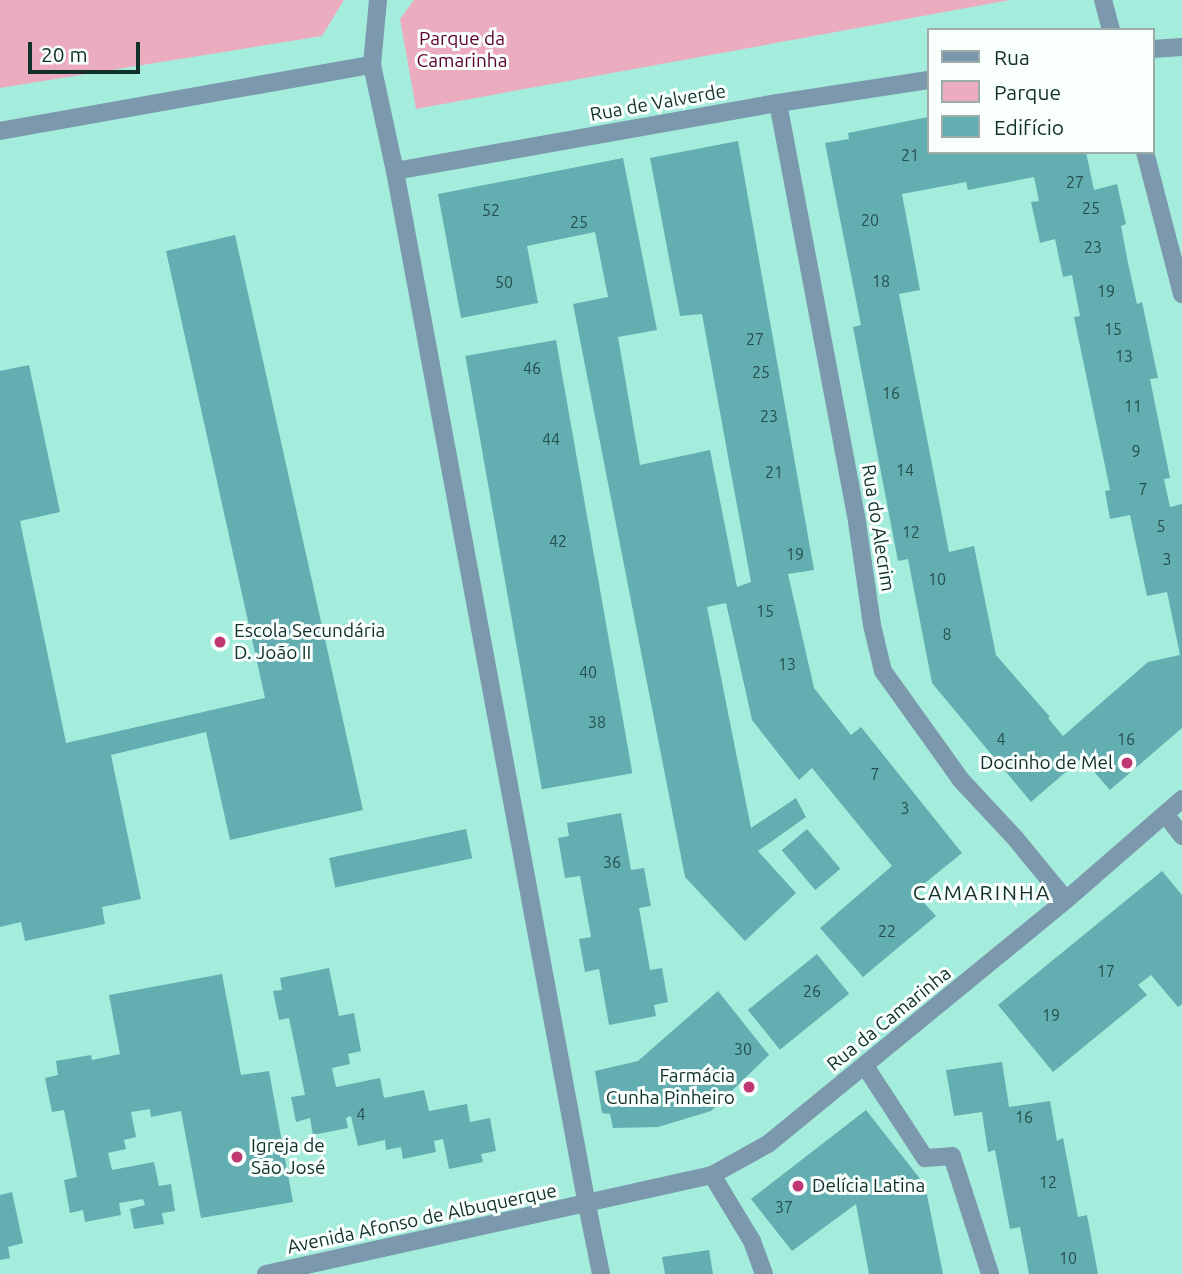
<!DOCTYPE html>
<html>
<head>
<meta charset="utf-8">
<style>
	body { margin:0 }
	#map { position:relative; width:1182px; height:1274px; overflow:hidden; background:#a4eddd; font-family:Ubuntu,sans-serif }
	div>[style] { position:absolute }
	.green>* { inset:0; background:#ecacc0 }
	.building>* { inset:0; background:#62aeb1; transform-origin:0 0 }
	.minor>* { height:18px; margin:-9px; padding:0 9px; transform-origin:9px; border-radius:9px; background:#7c98ac }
	.tertiary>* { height:18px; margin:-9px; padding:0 9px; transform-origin:9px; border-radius:9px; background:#7c98ac }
	.dots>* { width:19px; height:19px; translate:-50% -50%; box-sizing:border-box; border:4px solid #f8fffd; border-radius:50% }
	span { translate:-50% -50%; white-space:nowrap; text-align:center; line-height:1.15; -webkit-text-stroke:6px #f8fffd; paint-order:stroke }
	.number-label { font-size:16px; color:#26504c }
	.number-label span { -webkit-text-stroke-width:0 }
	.park-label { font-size:19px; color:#5e002f }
	.street-label { font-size:19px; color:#12302a }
	.poi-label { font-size:19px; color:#12302a }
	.left { translate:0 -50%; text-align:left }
	.right { translate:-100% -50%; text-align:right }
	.neighbourhood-label { font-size:21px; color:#12302a; letter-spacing:2px }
	.legend { position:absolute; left:927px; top:28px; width:228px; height:126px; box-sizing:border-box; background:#f8fffd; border:2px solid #9caca9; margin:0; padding:9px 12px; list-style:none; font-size:21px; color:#12302a }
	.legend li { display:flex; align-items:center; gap:14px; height:35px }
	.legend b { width:35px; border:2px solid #9caca9 }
	.scale { position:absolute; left:28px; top:42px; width:112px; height:32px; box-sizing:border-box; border:4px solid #12302a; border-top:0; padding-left:9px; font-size:21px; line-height:24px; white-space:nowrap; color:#12302a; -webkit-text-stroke:5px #f8fffd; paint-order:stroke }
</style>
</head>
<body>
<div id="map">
	<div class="green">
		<div style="clip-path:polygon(0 0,344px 0,322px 36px,0 88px)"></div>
		<div style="clip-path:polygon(414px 0,1010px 0,416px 109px,400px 19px)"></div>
	</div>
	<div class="building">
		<div style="clip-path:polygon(evenodd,928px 117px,928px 152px,1086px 152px,1094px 190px,1117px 184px,1126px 224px,1121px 226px,1128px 263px,1137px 304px,1142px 302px,1158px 378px,1150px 379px,1170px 478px,1164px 479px,1170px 507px,1182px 504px,1182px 728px,1110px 790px,1082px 758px,1031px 802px,932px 683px,908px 559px,898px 561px,853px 327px,861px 325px,825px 143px,849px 139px,848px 133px,928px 117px,1034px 177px,1039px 201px,1031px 202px,1040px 243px,1055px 239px,1063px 277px,1072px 275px,1080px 316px,1074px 317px,1110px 490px,1105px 491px,1110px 519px,1130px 515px,1147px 596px,1167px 592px,1180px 655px,1148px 662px,1063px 736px,1048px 718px,1050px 717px,996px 655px,974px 546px,949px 552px,899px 294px,920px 290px,902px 194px,966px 182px,968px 190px,1034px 177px)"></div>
		<div style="clip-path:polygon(738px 141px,814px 570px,788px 574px,814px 688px,851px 735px,861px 727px,962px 853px,914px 892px,936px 916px,863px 977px,820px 928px,892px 866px,812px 768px,799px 780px,752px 720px,726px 603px,707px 607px,751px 828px,796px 798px,806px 817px,758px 851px,796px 893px,745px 941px,685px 877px,573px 304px,608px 297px,595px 232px,527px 246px,538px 303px,461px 318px,438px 194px,623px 158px,657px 330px,618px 337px,640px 465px,710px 450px,737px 587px,751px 582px,702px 314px,680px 316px,650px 158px)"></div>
		<div style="clip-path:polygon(235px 235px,363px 810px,230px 840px,206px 732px,111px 755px,141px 899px,102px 907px,105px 924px,25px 941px,21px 922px,0 927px,0 371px,29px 365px,60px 512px,20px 521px,66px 743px,265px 698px,166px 251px)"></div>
		<div style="left:556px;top:340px;width:440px;height:92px;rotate:80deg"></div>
		<div style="clip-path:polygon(621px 813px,631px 870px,644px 868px,651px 906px,639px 908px,650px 970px,662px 968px,668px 1002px,654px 1005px,656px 1016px,609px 1025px,599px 969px,585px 972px,579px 939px,591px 937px,580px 876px,565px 878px,558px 838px,569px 836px,567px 823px)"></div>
		<div style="left:466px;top:829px;width:30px;height:140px;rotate:78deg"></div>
		<div style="left:807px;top:829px;width:52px;height:33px;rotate:50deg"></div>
		<div style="clip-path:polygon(1162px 871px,1182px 895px,1182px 1004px,1178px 1007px,1151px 975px,1138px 985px,1147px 995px,1053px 1072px,998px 1005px)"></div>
		<div style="left:817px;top:954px;width:51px;height:89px;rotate:51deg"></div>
		<div style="clip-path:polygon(329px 968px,339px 1016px,354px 1013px,361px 1051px,348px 1054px,350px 1064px,332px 1068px,336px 1087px,380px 1078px,384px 1098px,424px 1090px,429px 1111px,467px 1104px,470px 1122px,490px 1118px,496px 1151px,481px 1154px,483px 1162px,449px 1169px,443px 1139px,434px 1141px,436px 1152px,403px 1159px,401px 1147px,386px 1150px,385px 1140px,358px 1146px,351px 1116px,346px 1118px,348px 1128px,313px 1135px,310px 1118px,296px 1122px,291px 1097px,305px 1095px,289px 1018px,279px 1020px,273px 991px,282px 990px,280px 978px)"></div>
		<div style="clip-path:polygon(222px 974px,241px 1075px,269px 1071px,293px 1202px,201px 1218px,181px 1111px,151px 1117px,150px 1109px,131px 1112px,136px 1137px,124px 1140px,126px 1149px,108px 1153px,112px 1170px,154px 1162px,159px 1186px,171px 1184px,175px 1211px,162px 1213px,164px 1224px,134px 1229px,130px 1209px,145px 1205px,143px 1199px,119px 1203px,121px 1215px,85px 1222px,83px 1210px,70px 1213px,64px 1180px,77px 1177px,64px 1110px,52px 1112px,45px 1078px,58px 1075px,56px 1061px,91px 1055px,92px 1060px,120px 1054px,109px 995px)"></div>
		<div style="clip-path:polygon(718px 991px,769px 1055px,711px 1111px,658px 1127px,613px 1128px,610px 1114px,602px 1113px,595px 1071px,638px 1061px)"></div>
		<div style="clip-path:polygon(1002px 1062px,1009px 1107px,1050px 1101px,1057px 1141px,1063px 1138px,1078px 1217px,1087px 1215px,1098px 1274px,1029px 1274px,1020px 1227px,1010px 1229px,995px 1150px,988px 1152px,982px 1112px,954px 1116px,946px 1070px)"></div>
		<div style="clip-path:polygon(866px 1110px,925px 1185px,943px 1274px,869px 1274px,856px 1204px,792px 1251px,751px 1199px)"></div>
		<div style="clip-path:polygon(12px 1192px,23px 1243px,8px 1247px,10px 1258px,0 1260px,0 1195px)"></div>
		<div style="clip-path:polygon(709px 1250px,713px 1274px,665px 1274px,662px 1257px)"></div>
	</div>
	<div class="minor">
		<div style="left:378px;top:0;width:65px;rotate:95.3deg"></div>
		<div style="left:372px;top:65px;width:108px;rotate:77.8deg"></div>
		<div style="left:395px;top:171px;width:1052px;rotate:79.48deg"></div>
		<div style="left:1103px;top:0;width:31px;rotate:75deg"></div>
		<div style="left:1152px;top:49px;width:30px;rotate:-4deg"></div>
		<div style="left:778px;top:103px;width:426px;rotate:79.3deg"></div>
		<div style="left:857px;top:522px;width:104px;rotate:81.7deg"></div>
		<div style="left:872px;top:625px;width:47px;rotate:76.6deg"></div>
		<div style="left:883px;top:671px;width:134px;rotate:54.4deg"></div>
		<div style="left:961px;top:780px;width:79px;rotate:47deg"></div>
		<div style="left:1015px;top:838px;width:80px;rotate:50.6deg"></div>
		<div style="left:0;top:131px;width:378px;rotate:-10.1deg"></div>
		<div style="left:1145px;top:152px;width:147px;rotate:75.4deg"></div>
		<div style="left:395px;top:171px;width:389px;rotate:-10.1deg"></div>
		<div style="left:778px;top:103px;width:152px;rotate:-8.7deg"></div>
		<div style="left:1165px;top:814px;width:28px;rotate:52deg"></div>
		<div style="left:865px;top:1066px;width:110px;rotate:56.9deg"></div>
		<div style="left:925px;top:1158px;width:27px;rotate:-4deg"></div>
		<div style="left:952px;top:1156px;width:124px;rotate:72.1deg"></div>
		<div style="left:712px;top:1175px;width:77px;rotate:58.8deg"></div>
		<div style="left:752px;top:1241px;width:35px;rotate:70deg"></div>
	</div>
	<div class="tertiary">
		<div style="left:587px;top:1205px;width:70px;rotate:78.5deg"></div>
		<div style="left:266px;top:1274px;width:457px;rotate:-12.5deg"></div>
		<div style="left:712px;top:1175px;width:64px;rotate:-29deg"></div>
		<div style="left:768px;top:1144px;width:385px;rotate:-39.3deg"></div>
		<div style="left:1066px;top:900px;width:154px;rotate:-41deg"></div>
	</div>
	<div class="dots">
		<div style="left:220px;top:642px;background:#c13771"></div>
		<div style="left:1127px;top:763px;background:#c13771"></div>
		<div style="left:749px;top:1087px;background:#c13771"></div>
		<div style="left:237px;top:1157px;background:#c13771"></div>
		<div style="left:798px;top:1186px;background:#c13771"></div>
	</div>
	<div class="number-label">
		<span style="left:910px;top:155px">21</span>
		<span style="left:1075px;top:182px">27</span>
		<span style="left:1091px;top:208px">25</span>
		<span style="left:491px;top:210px">52</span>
		<span style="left:870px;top:220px">20</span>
		<span style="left:579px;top:222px">25</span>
		<span style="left:1093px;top:247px">23</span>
		<span style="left:881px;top:281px">18</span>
		<span style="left:504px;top:282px">50</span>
		<span style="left:1106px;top:291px">19</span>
		<span style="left:1113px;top:329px">15</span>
		<span style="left:755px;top:339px">27</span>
		<span style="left:1124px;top:356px">13</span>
		<span style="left:532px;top:368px">46</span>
		<span style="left:761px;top:372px">25</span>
		<span style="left:891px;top:393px">16</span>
		<span style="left:1133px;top:406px">11</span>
		<span style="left:769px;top:416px">23</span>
		<span style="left:551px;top:439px">44</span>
		<span style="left:1136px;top:451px">9</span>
		<span style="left:905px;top:470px">14</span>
		<span style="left:774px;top:472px">21</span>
		<span style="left:1143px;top:489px">7</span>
		<span style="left:1161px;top:526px">5</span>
		<span style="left:911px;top:532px">12</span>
		<span style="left:558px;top:541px">42</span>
		<span style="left:795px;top:554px">19</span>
		<span style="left:1167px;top:559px">3</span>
		<span style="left:937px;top:579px">10</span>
		<span style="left:765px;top:611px">15</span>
		<span style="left:947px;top:634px">8</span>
		<span style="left:787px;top:664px">13</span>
		<span style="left:588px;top:672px">40</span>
		<span style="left:597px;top:722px">38</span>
		<span style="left:1001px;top:739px">4</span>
		<span style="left:1126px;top:739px">16</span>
		<span style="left:875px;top:774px">7</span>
		<span style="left:905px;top:808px">3</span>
		<span style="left:612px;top:862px">36</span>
		<span style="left:887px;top:931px">22</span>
		<span style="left:1106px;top:971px">17</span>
		<span style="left:812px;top:991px">26</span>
		<span style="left:1051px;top:1015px">19</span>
		<span style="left:743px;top:1049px">30</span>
		<span style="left:361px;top:1114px">4</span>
		<span style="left:1024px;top:1117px">16</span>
		<span style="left:1048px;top:1182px">12</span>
		<span style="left:784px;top:1207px">37</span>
		<span style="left:1068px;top:1258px">10</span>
	</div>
	<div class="park-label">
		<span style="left:462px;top:50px">Parque da<br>Camarinha</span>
	</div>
	<div class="street-label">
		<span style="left:658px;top:103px;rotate:-10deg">Rua de Valverde</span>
		<span style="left:878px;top:528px;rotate:81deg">Rua do Alecrim</span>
		<span style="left:889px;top:1019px;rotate:-39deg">Rua da Camarinha</span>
		<span style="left:422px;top:1219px;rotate:-12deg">Avenida Afonso de Albuquerque</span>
	</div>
	<div class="poi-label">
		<span class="left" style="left:234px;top:642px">Escola Secundária<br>D. João II</span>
		<span class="right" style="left:1113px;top:763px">Docinho de Mel</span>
		<span class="right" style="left:735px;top:1087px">Farmácia<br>Cunha Pinheiro</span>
		<span class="left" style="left:251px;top:1157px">Igreja de<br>São José</span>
		<span class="left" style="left:812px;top:1186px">Delícia Latina</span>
	</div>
	<div class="neighbourhood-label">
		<span style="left:982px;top:892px">CAMARINHA</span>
	</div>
	<ul class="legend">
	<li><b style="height:9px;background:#7c98ac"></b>Rua</li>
	<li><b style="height:19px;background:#ecacc0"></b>Parque</li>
	<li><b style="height:19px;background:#62aeb1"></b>Edifício</li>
	</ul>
	<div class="scale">20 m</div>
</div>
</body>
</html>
